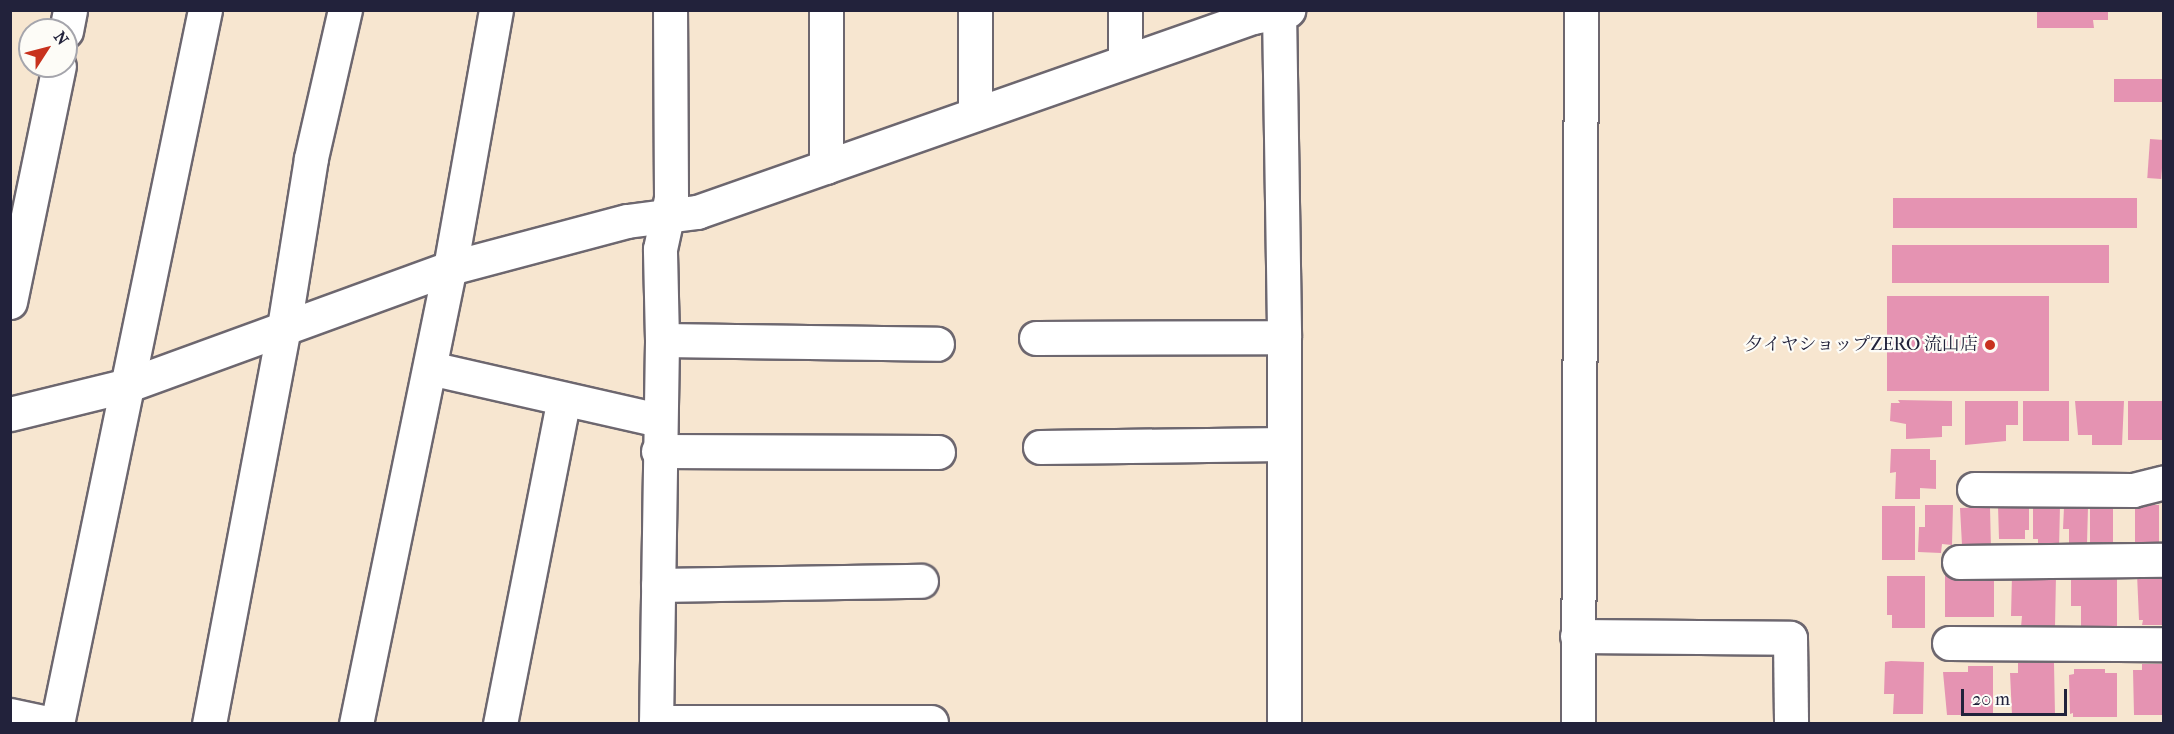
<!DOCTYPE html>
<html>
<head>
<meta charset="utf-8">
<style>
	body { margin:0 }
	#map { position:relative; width:2174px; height:734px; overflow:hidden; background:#f7e6d0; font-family:"IM FELL French Canon","Noto Serif JP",serif }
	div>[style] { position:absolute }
	.building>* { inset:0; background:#e593b2; transform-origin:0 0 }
	.roads { filter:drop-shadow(2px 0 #6d676f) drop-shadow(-2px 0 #6d676f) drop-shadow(0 2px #6d676f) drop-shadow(0 -2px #6d676f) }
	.minor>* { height:33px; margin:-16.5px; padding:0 16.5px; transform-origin:16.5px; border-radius:16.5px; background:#fff }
	.dots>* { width:16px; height:16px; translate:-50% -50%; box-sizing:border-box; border:3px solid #fdfcf7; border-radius:50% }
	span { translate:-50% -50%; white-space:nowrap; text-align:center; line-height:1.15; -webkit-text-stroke:4.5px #fdfcf7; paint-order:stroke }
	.poi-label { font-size:18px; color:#22223b }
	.right { translate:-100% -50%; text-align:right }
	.frame { position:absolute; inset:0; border:12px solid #22223b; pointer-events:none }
	.north { position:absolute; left:18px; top:18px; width:60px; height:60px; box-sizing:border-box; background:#fdfcf7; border:2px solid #a5a5ac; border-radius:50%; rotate:54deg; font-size:16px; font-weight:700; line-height:24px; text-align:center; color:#22223b }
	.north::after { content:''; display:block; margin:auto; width:21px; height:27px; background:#c8321e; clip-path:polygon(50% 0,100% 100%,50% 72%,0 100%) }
	.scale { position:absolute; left:1961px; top:689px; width:106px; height:27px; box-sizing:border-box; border:3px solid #22223b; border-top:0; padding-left:8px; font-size:18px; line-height:21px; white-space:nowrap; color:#22223b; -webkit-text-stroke:4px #fdfcf7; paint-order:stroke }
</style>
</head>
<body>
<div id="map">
	<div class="building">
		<div style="clip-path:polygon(2037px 10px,2108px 10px,2108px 20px,2093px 20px,2094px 28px,2037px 28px)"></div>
		<div style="left:2164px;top:79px;width:23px;height:50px;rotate:90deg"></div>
		<div style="left:2150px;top:139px;width:14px;height:39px;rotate:4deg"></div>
		<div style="left:1893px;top:198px;width:244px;height:30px"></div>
		<div style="left:1892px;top:245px;width:217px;height:38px"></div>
		<div style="left:1887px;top:296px;width:162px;height:95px"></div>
		<div style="clip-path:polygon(1898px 400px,1952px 401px,1952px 426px,1942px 426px,1942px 437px,1906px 439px,1906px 424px,1890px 421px,1891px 403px,1900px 403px)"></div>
		<div style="clip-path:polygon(1965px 401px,2018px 401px,2018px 425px,2006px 425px,2006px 441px,1965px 445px)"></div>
		<div style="left:2023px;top:401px;width:46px;height:40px"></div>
		<div style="clip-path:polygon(2075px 401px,2124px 401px,2122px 445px,2092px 445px,2092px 435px,2078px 435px)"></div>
		<div style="left:2128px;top:401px;width:36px;height:39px"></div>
		<div style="clip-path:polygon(1891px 449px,1930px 449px,1930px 460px,1936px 460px,1936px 489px,1920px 488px,1920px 499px,1895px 499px,1896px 472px,1890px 473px)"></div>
		<div style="clip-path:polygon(1925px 505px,1953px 505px,1952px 545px,1942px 544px,1941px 553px,1918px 552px,1919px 527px,1925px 527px)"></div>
		<div style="left:2135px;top:505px;width:24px;height:43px"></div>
		<div style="left:1882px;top:506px;width:33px;height:54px"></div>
		<div style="clip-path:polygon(1998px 506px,2029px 506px,2029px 530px,2025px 530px,2025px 539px,1999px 539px)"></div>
		<div style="clip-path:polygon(2033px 506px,2060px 506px,2059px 549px,2038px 548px,2038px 539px,2033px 539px)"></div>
		<div style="clip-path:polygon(1990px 507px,1991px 549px,1976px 549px,1975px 544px,1962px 545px,1960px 508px)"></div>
		<div style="clip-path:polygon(2064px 507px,2088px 507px,2087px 545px,2069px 544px,2069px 529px,2063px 529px)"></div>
		<div style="left:2090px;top:507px;width:23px;height:39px"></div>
		<div style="clip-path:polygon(2071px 574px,2117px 574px,2117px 626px,2081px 626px,2081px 606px,2071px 606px)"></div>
		<div style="clip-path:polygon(2137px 574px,2164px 575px,2164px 625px,2142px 625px,2143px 620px,2139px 620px)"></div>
		<div style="left:1945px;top:575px;width:49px;height:42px"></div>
		<div style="clip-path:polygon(2012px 575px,2056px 576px,2055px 627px,2021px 627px,2022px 616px,2011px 616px)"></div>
		<div style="clip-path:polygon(1887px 576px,1925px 576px,1925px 628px,1892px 628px,1892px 615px,1887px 615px)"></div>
		<div style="clip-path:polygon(1891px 661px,1924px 662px,1923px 714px,1893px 714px,1894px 694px,1884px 694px,1885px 662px)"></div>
		<div style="clip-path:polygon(2018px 663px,2054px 663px,2055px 715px,2012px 715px,2010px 673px,2018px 673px)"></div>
		<div style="clip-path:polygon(2142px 664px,2164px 664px,2164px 715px,2134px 715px,2133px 670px,2142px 670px)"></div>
		<div style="clip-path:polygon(1968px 666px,1993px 666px,1993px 715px,1947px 715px,1943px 672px,1968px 672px)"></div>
		<div style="clip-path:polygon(2074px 669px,2105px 669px,2105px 673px,2117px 673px,2117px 717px,2073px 717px,2073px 713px,2070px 714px,2069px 675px,2074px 674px)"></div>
	</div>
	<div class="roads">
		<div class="minor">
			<div style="left:826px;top:10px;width:157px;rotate:90deg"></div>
			<div style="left:1125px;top:10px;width:50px;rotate:90deg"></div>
			<div style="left:1279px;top:10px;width:327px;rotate:89.1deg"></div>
			<div style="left:1284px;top:337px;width:387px;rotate:90deg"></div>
			<div style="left:66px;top:31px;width:21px;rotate:-79deg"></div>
			<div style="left:975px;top:114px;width:104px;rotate:-90deg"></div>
			<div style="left:10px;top:302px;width:241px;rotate:-78.3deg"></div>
			<div style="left:1036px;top:338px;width:248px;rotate:-0.2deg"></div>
			<div style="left:662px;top:340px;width:275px;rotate:0.8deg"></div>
			<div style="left:430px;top:368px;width:235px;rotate:12.8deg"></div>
			<div style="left:10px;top:414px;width:122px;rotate:-13.8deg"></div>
			<div style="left:128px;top:385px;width:343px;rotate:-20deg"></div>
			<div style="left:450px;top:268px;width:183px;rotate:-14.9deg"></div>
			<div style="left:627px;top:221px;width:71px;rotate:-7.3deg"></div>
			<div style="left:697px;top:212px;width:589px;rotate:-19.33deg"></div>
			<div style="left:1253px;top:17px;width:36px;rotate:-11deg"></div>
			<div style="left:1040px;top:447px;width:244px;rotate:-0.7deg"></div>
			<div style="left:658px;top:451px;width:280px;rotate:0.2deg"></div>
			<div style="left:1974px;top:489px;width:159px;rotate:0.4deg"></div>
			<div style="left:2133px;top:490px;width:32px;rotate:-14deg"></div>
			<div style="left:1959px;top:562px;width:205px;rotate:-0.6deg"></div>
			<div style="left:658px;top:585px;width:263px;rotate:-0.9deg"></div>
			<div style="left:1577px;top:636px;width:213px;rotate:0.5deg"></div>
			<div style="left:1790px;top:638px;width:86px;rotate:89.3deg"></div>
			<div style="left:1949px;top:643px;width:215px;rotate:0.3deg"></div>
			<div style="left:10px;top:715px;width:43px;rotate:12.1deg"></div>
			<div style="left:656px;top:722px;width:275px"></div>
			<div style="left:57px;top:724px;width:729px;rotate:-78.29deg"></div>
			<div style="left:209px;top:724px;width:404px;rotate:-79.3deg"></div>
			<div style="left:284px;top:327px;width:171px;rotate:-80.9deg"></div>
			<div style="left:311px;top:158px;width:152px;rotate:-77.1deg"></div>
			<div style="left:356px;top:724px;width:466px;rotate:-78.4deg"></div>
			<div style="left:450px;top:268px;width:262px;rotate:-79.9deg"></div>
			<div style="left:500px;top:724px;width:331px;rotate:-78.9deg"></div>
			<div style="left:656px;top:724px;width:384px;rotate:-89.1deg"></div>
			<div style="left:662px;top:340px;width:91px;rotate:-91.3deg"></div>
			<div style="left:660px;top:249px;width:52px;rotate:-77.8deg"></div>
			<div style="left:671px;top:198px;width:188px;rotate:-90.3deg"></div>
			<div style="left:1578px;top:724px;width:714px;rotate:-89.76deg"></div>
		</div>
	</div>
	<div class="dots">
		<div style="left:1990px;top:345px;background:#c8321e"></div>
	</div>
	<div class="poi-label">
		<span class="right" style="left:1978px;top:345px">夕イヤショップZERO 流山店</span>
	</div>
	<div class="frame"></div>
	<div class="north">N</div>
	<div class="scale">20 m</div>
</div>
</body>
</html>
